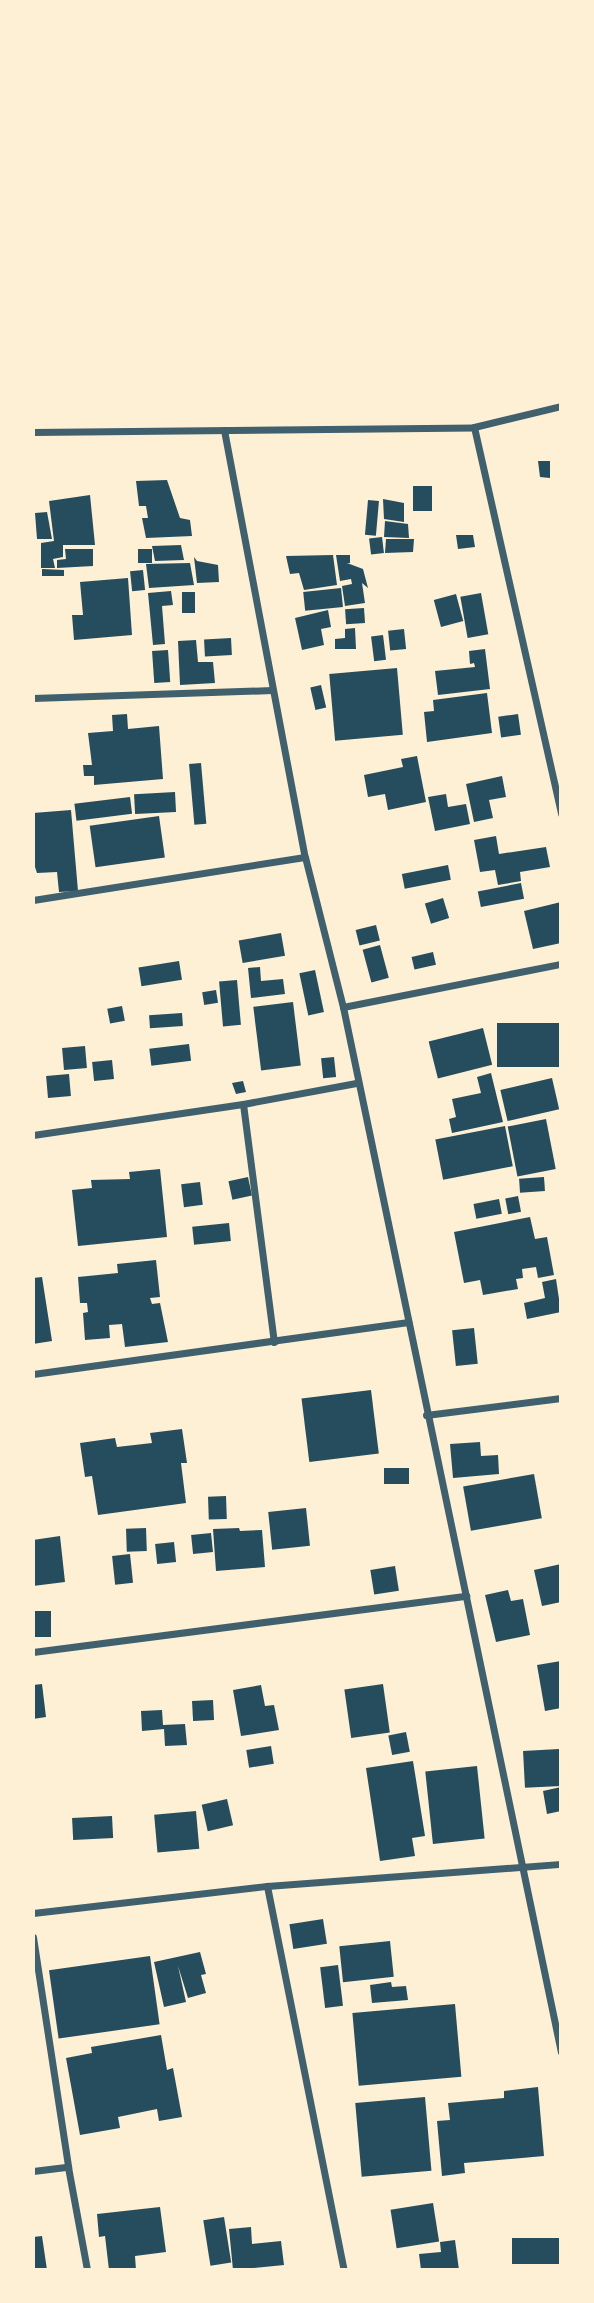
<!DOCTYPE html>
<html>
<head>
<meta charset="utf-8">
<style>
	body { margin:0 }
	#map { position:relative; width:594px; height:2303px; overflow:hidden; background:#fdf0d5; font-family:"Open Sans",sans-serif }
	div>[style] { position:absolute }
	.building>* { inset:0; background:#264d5e; transform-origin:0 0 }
	.minor>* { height:7px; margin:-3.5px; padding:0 3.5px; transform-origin:3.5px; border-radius:3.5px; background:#3f606c }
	span { translate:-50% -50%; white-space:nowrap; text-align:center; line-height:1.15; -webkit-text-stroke:7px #fdf0d5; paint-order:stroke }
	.frame { position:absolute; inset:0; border:35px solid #fdf0d5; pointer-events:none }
</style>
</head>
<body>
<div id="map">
	<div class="building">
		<div style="clip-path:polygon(538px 461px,550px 461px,550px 478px,540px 477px)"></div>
		<div style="clip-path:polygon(167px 480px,180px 518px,190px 520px,192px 536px,146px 538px,142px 518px,148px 518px,146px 506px,139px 506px,136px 481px)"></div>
		<div style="left:413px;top:486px;width:19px;height:25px"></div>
		<div style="clip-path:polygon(90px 495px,95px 545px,63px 545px,63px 557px,53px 559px,55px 568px,41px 568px,41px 543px,54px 541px,49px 501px)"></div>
		<div style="clip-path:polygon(383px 499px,404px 503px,404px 522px,384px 519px)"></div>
		<div style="left:368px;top:500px;width:11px;height:35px;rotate:5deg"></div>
		<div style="clip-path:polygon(47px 512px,52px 539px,37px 539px,35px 513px)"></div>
		<div style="clip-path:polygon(385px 521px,408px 524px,409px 538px,384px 537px)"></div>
		<div style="clip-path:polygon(456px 535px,473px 535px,475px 547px,458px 549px)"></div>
		<div style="left:382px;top:537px;width:16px;height:13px;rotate:83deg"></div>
		<div style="clip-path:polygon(386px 539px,414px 539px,413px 552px,385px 553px)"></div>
		<div style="clip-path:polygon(181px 545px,184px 560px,155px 561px,152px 546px)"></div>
		<div style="clip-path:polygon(65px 549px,93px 549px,93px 566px,57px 568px,57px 560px,66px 559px)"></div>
		<div style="left:138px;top:549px;width:14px;height:14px"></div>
		<div style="clip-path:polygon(333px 555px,337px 585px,304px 590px,299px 573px,290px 574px,286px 556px)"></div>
		<div style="clip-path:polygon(336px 555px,350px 555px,350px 563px,347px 563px,363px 569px,368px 588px,362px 583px,365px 603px,345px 606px,342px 586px,352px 584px,351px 579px,340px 581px)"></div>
		<div style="clip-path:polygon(194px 557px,197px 561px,218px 565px,219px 582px,197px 583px)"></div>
		<div style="clip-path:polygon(190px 563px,194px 585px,149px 588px,146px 564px)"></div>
		<div style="clip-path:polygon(42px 569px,64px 570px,64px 576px,42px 576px)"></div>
		<div style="left:143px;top:570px;width:20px;height:13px;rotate:84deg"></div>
		<div style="clip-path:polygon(128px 578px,132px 635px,74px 640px,72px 615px,83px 615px,80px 582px)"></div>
		<div style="left:341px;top:588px;width:19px;height:38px;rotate:84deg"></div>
		<div style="clip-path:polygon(171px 591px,173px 605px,162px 606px,165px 644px,153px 645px,148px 593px)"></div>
		<div style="left:182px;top:592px;width:13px;height:21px"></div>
		<div style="left:481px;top:593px;width:42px;height:21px;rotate:80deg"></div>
		<div style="left:456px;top:594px;width:28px;height:23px;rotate:75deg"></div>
		<div style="left:364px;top:608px;width:15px;height:19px;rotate:86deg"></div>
		<div style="clip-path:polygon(328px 610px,331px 627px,321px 629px,324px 645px,302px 650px,295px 618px)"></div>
		<div style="clip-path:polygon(355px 628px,356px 649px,335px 649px,335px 639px,345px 638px,345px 629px)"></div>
		<div style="left:404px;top:629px;width:20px;height:16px;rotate:84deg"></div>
		<div style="left:383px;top:635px;width:25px;height:12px;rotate:83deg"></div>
		<div style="left:231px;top:638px;width:17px;height:27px;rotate:87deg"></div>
		<div style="clip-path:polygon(196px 640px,198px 662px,213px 662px,215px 683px,180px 685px,178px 641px)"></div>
		<div style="clip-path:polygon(485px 649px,490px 689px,438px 695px,435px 671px,475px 667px,474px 663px,470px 664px,469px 651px)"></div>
		<div style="left:168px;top:650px;width:32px;height:16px;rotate:86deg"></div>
		<div style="left:397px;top:668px;width:67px;height:68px;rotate:85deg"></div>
		<div style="left:321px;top:685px;width:23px;height:11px;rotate:77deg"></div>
		<div style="clip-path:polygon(487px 693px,492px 733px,427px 742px,424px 712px,434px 711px,433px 700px)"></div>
		<div style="clip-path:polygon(127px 714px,128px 729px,159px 726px,163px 779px,94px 785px,94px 776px,84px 776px,83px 765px,92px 765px,88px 733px,113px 731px,112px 715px)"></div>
		<div style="left:518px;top:714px;width:21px;height:20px;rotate:82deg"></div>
		<div style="clip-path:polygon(417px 756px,426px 802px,388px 810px,385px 794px,368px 797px,364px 775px,403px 767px,401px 759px)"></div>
		<div style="left:201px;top:763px;width:61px;height:12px;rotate:85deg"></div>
		<div style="clip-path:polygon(502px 776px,506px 797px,489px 800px,493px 818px,474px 822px,466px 784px)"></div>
		<div style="left:175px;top:792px;width:20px;height:41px;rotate:87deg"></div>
		<div style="clip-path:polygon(446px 794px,448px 807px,466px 804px,470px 824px,435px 831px,428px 797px)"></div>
		<div style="left:130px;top:797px;width:17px;height:56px;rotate:83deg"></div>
		<div style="clip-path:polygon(71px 810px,78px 891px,59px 892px,57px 872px,37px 873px,33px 861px,33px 813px)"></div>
		<div style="left:159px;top:816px;width:42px;height:70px;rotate:82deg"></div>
		<div style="clip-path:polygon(496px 836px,499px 854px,546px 847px,550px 867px,520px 872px,521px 881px,498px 885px,495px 870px,480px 872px,474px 840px)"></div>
		<div style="left:448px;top:865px;width:15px;height:47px;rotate:79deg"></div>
		<div style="left:521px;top:883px;width:16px;height:44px;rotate:79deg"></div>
		<div style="left:443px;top:898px;width:21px;height:19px;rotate:73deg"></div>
		<div style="clip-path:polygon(561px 902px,561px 943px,533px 949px,524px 911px)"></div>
		<div style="left:376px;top:925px;width:16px;height:21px;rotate:76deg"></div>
		<div style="left:281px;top:933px;width:23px;height:43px;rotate:80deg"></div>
		<div style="left:380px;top:945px;width:34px;height:18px;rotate:75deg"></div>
		<div style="left:433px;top:952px;width:13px;height:22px;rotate:77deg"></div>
		<div style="left:179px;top:961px;width:19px;height:41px;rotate:81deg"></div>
		<div style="clip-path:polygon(260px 967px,261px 981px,283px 979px,285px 994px,251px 998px,248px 968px)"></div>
		<div style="left:315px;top:970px;width:43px;height:16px;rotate:78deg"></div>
		<div style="left:237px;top:980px;width:45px;height:18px;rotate:85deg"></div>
		<div style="left:216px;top:990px;width:13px;height:14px;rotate:81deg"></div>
		<div style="left:293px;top:1002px;width:64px;height:40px;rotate:83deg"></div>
		<div style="left:122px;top:1006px;width:15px;height:15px;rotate:79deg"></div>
		<div style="left:182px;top:1013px;width:13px;height:33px;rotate:86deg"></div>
		<div style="left:561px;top:1023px;width:44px;height:64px;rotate:90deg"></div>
		<div style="left:483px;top:1028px;width:38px;height:56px;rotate:76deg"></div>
		<div style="left:189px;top:1044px;width:17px;height:40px;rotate:83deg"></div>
		<div style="left:85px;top:1046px;width:22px;height:23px;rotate:85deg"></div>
		<div style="left:334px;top:1057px;width:20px;height:13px;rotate:84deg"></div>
		<div style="left:112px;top:1060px;width:19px;height:20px;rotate:84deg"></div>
		<div style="clip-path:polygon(491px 1073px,503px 1122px,452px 1133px,449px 1119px,456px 1117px,452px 1099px,481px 1093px,477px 1077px)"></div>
		<div style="left:69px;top:1074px;width:22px;height:23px;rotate:85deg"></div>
		<div style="left:552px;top:1078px;width:32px;height:53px;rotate:77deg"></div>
		<div style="clip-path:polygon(243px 1081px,246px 1092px,236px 1094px,232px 1083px)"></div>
		<div style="left:546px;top:1119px;width:51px;height:39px;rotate:79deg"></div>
		<div style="left:505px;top:1126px;width:41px;height:71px;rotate:79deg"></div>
		<div style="clip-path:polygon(160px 1169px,167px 1237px,78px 1246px,72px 1190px,92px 1188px,91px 1180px,130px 1179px,129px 1172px)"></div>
		<div style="left:248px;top:1177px;width:19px;height:20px;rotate:78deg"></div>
		<div style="left:544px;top:1177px;width:14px;height:25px;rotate:86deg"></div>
		<div style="left:200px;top:1182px;width:23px;height:19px;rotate:83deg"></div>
		<div style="left:518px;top:1196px;width:16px;height:13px;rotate:79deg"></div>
		<div style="left:499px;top:1199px;width:15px;height:26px;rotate:79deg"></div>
		<div style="clip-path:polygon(530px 1217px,535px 1239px,547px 1237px,554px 1275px,538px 1278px,536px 1267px,522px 1269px,523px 1278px,516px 1279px,518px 1289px,483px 1295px,480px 1280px,464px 1283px,454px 1232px)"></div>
		<div style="left:229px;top:1223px;width:18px;height:37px;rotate:84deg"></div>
		<div style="clip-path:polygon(156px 1260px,160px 1297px,150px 1298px,152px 1304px,160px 1303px,168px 1342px,125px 1347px,122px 1324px,109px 1325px,110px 1338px,85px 1340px,83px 1313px,88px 1312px,87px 1303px,80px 1303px,78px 1277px,118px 1273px,117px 1264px)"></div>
		<div style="clip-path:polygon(42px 1277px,52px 1341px,33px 1344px,33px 1278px)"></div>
		<div style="clip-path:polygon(556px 1279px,561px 1312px,527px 1319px,524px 1303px,545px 1298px,542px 1282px)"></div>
		<div style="left:474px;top:1328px;width:36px;height:22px;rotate:84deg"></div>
		<div style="left:371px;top:1390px;width:64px;height:70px;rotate:83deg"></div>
		<div style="clip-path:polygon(182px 1429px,187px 1463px,181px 1463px,186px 1503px,98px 1515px,92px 1476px,85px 1477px,80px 1443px,115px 1438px,117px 1447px,152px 1443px,150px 1433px)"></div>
		<div style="clip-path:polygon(480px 1442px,481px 1456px,498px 1455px,499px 1474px,453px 1478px,450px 1444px)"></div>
		<div style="left:384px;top:1468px;width:25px;height:16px"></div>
		<div style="left:534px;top:1474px;width:45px;height:72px;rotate:80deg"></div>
		<div style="left:226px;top:1496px;width:23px;height:18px;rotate:88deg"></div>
		<div style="left:306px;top:1508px;width:38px;height:38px;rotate:84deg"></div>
		<div style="left:146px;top:1528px;width:23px;height:20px;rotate:88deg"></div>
		<div style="clip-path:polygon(239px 1528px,240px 1531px,262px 1530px,265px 1567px,216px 1571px,213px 1529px)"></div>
		<div style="left:211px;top:1533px;width:19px;height:20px;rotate:84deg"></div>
		<div style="clip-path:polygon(60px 1536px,65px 1582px,33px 1586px,33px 1540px)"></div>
		<div style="left:174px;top:1542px;width:20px;height:19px;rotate:84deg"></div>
		<div style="left:130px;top:1554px;width:29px;height:18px;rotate:84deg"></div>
		<div style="clip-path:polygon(561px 1564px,561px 1602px,542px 1606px,534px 1570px)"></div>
		<div style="left:395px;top:1566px;width:25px;height:25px;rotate:81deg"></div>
		<div style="clip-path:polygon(508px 1590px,511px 1601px,523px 1599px,530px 1635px,496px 1642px,485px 1595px)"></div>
		<div style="left:33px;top:1611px;width:18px;height:26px"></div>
		<div style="clip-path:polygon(561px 1661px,561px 1708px,545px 1711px,537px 1665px)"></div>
		<div style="clip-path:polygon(42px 1684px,46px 1717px,33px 1719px,33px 1685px)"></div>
		<div style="left:383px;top:1684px;width:49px;height:39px;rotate:82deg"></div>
		<div style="clip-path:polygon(261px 1685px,265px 1706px,274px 1705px,279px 1730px,241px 1736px,233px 1690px)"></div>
		<div style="left:213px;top:1700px;width:20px;height:21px;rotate:87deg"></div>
		<div style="clip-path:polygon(162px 1710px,163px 1725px,185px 1724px,187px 1745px,165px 1746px,164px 1729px,142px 1731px,141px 1711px)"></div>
		<div style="left:406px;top:1732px;width:20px;height:18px;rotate:79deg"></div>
		<div style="left:271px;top:1746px;width:18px;height:25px;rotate:81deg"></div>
		<div style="left:559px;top:1749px;width:37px;height:36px;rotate:87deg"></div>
		<div style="clip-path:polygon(413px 1761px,425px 1836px,412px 1838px,415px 1856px,380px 1861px,366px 1768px)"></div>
		<div style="left:477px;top:1766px;width:73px;height:52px;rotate:84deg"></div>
		<div style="clip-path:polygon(561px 1787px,561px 1811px,547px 1814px,543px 1791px)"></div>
		<div style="left:227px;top:1799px;width:27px;height:26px;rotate:77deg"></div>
		<div style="left:196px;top:1811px;width:38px;height:42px;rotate:85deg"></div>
		<div style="left:112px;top:1816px;width:22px;height:40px;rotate:87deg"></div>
		<div style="left:323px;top:1919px;width:25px;height:34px;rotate:81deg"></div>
		<div style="left:390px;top:1941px;width:36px;height:51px;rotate:84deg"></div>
		<div style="clip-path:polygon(200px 1952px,206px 1974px,201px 1975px,206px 1993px,188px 1998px,178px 1966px,186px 2002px,164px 2007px,154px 1962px)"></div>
		<div style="left:150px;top:1956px;width:69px;height:102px;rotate:82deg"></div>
		<div style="left:338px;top:1965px;width:41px;height:18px;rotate:83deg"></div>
		<div style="clip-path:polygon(391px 1982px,392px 1987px,406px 1986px,408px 2000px,372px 2003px,370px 1985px)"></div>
		<div style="left:455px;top:2004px;width:73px;height:103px;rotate:85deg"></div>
		<div style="clip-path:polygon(161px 2035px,167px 2070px,173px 2068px,182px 2117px,159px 2121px,157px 2109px,118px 2117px,120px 2128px,80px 2135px,66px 2058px,92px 2053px,91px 2047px)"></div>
		<div style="clip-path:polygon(538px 2087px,544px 2156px,464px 2163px,465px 2173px,442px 2176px,437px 2121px,450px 2120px,448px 2103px,504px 2098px,504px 2091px)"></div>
		<div style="left:425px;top:2097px;width:74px;height:70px;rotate:85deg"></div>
		<div style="left:433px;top:2203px;width:39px;height:43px;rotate:81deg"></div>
		<div style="clip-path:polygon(160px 2207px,166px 2252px,135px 2256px,136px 2270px,109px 2270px,105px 2236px,99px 2237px,97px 2214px)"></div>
		<div style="left:224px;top:2217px;width:46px;height:21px;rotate:81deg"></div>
		<div style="clip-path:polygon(251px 2227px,252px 2244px,281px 2241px,284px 2265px,233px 2270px,229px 2229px)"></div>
		<div style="clip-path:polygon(42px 2236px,47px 2270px,33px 2270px,33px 2237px)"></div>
		<div style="left:561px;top:2238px;width:26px;height:49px;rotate:90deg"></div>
		<div style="clip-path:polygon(455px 2240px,459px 2270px,421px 2270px,419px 2254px,441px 2252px,440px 2242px)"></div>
	</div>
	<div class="minor">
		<div style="left:474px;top:427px;width:397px;rotate:77.3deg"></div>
		<div style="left:224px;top:430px;width:435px;rotate:79.3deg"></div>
		<div style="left:305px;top:857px;width:155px;rotate:75.8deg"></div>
		<div style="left:343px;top:1007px;width:1067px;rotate:78.22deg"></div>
		<div style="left:33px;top:432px;width:441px;rotate:-0.6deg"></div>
		<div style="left:474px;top:427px;width:89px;rotate:-13.6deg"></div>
		<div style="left:33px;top:698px;width:239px;rotate:-1.9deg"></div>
		<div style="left:33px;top:900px;width:275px;rotate:-9deg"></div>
		<div style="left:343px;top:1007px;width:222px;rotate:-11.2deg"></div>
		<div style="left:243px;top:1104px;width:240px;rotate:82.6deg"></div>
		<div style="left:33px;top:1135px;width:212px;rotate:-8.4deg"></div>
		<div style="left:243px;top:1104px;width:115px;rotate:-10.5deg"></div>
		<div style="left:33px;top:1374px;width:379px;rotate:-7.9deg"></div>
		<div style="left:426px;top:1415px;width:136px;rotate:-7.2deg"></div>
		<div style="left:33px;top:1652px;width:437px;rotate:-7.4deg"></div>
		<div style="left:267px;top:1886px;width:392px;rotate:78.7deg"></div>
		<div style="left:33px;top:1913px;width:236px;rotate:-6.6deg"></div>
		<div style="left:267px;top:1886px;width:295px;rotate:-4.3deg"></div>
		<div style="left:33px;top:1937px;width:233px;rotate:81.3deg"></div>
		<div style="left:68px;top:2167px;width:105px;rotate:79.5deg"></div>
		<div style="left:33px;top:2171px;width:35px;rotate:-7deg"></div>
	</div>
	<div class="frame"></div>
</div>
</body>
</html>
